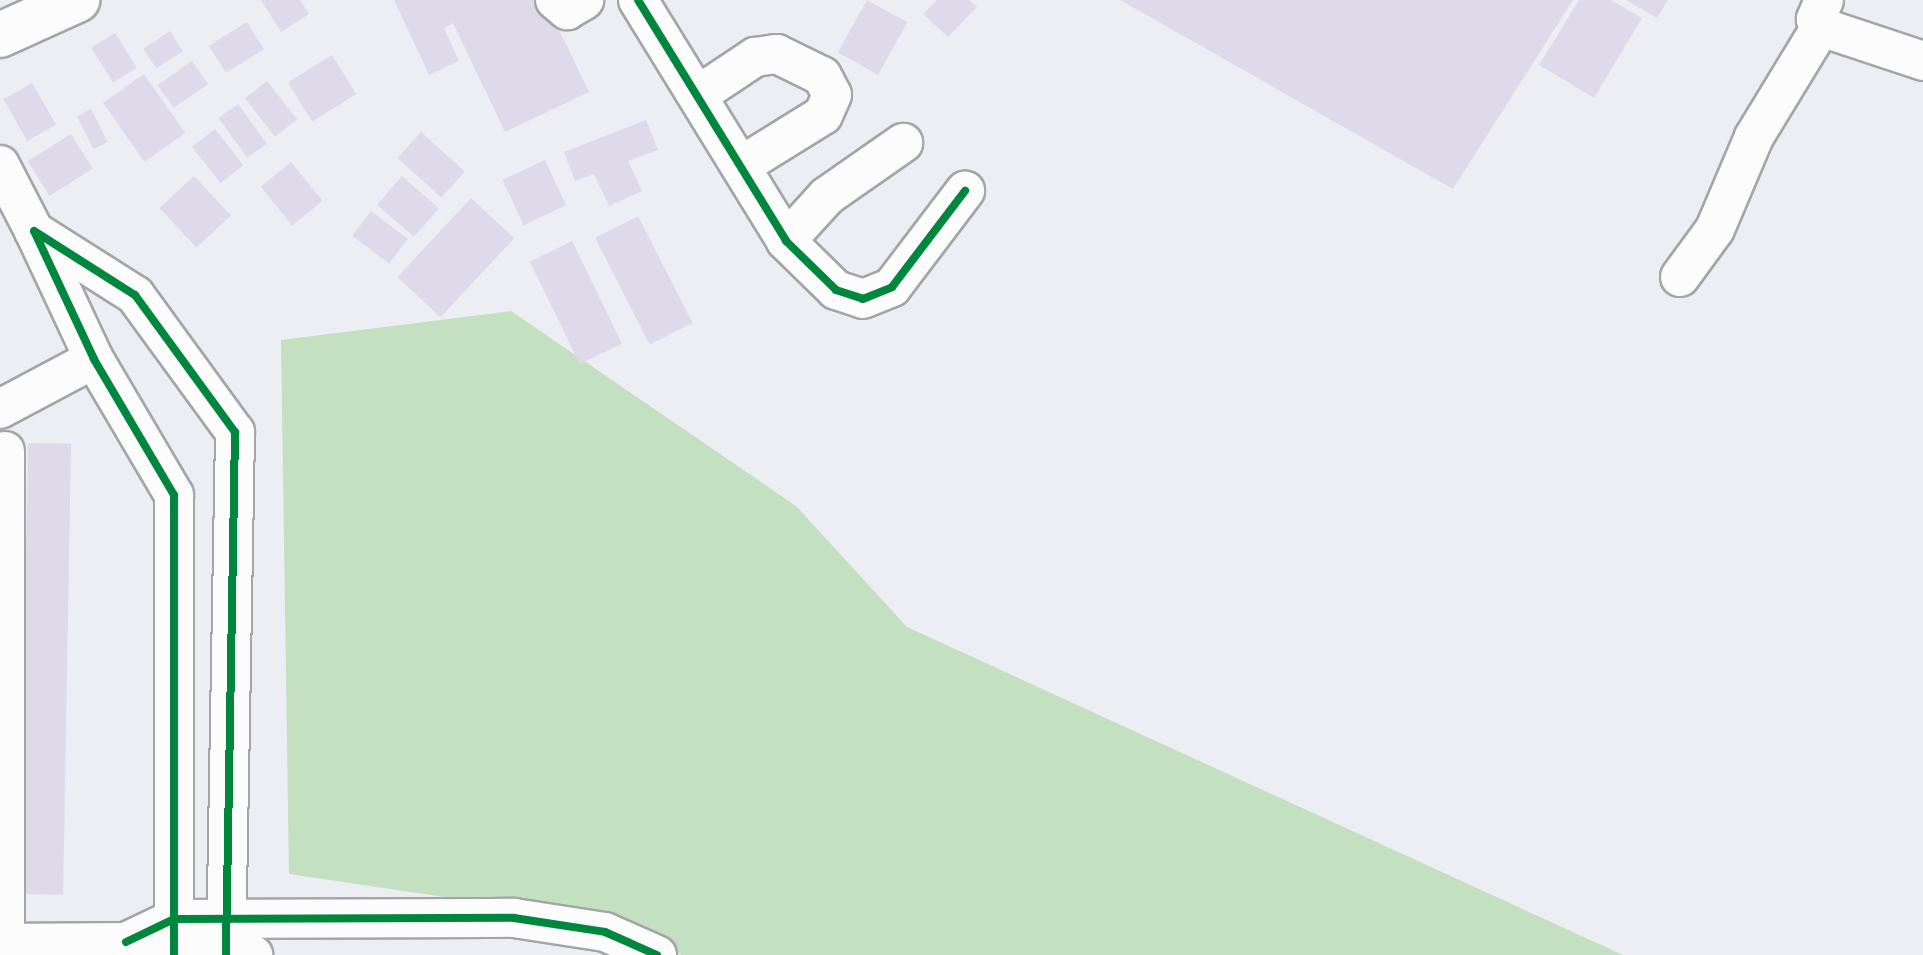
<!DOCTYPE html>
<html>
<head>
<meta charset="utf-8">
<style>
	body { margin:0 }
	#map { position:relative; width:1923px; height:955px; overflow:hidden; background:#eceef4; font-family:"PT Sans",sans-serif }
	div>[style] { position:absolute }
	.green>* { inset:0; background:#c3e0c0 }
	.building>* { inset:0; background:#dfdaea; transform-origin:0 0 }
	.roads { filter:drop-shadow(2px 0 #a3a5a9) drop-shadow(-2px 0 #a3a5a9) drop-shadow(0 2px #a3a5a9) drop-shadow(0 -2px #a3a5a9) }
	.minor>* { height:38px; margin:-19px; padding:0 19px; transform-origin:19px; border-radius:19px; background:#fcfcfd }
	.major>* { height:44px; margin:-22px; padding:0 22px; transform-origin:22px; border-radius:22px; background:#fcfcfd }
	.cycleway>* { height:8px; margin:-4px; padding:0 4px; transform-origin:4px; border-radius:4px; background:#00873e }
	span { translate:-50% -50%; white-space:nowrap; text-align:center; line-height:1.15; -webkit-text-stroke:6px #e9ecf7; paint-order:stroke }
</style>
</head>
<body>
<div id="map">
	<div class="green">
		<div style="clip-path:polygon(511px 311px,796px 506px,907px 627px,1623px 955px,681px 955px,639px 926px,289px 874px,281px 340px)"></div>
	</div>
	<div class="building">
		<div style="clip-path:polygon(261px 0,300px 0,309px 14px,281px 32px)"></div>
		<div style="clip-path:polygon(394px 0,557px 0,547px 5px,589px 92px,505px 132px,453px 23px,444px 28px,459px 61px,429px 75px)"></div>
		<div style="left:867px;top:0;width:46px;height:60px;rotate:29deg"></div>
		<div style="clip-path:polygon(937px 0,969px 0,977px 7px,948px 37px,923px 14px)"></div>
		<div style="clip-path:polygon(1120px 0,1573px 0,1453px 189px)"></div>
		<div style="clip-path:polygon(1579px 0,1611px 0,1642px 18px,1594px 98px,1539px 65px)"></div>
		<div style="clip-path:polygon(1626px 0,1668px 0,1657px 18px)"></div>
		<div style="left:247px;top:22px;width:32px;height:45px;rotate:58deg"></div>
		<div style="left:170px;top:31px;width:24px;height:32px;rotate:57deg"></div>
		<div style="left:115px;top:33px;width:41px;height:28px;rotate:58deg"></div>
		<div style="left:332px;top:55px;width:46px;height:52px;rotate:58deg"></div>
		<div style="left:192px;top:61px;width:28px;height:42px;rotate:55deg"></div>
		<div style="left:144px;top:74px;width:72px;height:50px;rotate:55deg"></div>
		<div style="left:267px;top:81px;width:49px;height:28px;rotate:52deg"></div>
		<div style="left:32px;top:83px;width:48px;height:33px;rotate:60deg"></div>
		<div style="left:238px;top:104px;width:49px;height:24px;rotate:54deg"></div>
		<div style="left:91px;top:109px;width:37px;height:16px;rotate:63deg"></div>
		<div style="clip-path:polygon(646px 120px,658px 150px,628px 161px,642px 191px,609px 206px,594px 174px,575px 181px,564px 152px)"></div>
		<div style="left:215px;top:129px;width:46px;height:29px;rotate:52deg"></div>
		<div style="left:421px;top:132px;width:59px;height:35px;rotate:42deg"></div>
		<div style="left:71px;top:134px;width:41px;height:51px;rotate:58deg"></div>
		<div style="left:545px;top:160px;width:50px;height:47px;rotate:65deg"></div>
		<div style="left:291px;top:162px;width:50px;height:39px;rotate:51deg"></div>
		<div style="left:194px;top:176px;width:54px;height:47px;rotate:47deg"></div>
		<div style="left:402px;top:176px;width:49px;height:38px;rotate:41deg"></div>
		<div style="left:471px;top:198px;width:59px;height:108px;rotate:43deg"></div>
		<div style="left:371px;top:211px;width:46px;height:31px;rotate:37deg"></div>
		<div style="left:638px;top:216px;width:120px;height:48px;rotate:63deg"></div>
		<div style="left:572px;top:241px;width:114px;height:47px;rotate:64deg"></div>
		<div style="left:28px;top:443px;width:43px;height:451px;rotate:1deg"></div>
	</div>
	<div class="roads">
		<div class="minor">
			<div style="left:555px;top:0;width:16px;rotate:40deg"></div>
			<div style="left:567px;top:10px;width:20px;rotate:-30deg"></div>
			<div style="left:638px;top:0;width:283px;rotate:58.4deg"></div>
			<div style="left:786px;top:241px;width:70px;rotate:44.4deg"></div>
			<div style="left:836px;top:290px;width:28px;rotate:18deg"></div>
			<div style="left:863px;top:299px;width:31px;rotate:-22deg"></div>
			<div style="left:892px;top:287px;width:121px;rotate:-52.8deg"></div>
			<div style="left:1824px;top:0;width:21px;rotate:113deg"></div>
			<div style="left:1816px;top:19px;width:9px;rotate:58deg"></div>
			<div style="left:1821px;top:27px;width:108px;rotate:18.4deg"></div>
			<div style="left:698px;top:95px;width:69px;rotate:-33.7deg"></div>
			<div style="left:755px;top:57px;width:22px;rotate:-8deg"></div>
			<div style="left:777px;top:54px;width:50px;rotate:26.1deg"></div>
			<div style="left:822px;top:76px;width:21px;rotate:62deg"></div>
			<div style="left:832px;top:95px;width:22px;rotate:114deg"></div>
			<div style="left:823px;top:115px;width:93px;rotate:148.2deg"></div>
			<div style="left:0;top:165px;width:74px;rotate:62.7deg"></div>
			<div style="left:786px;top:241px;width:61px;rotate:-47.7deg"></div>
			<div style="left:827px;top:196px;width:93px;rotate:-34.9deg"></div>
			<div style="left:1680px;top:277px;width:59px;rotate:-53.9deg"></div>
			<div style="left:1715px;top:229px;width:100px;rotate:-67deg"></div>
			<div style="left:1754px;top:137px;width:129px;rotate:-58.7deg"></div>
			<div style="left:0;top:409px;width:106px;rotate:-28deg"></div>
			<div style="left:126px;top:942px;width:53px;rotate:-25.6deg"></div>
			<div style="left:174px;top:919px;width:340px;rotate:-0.2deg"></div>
			<div style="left:514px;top:918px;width:92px;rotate:8.7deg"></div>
			<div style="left:605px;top:932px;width:57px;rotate:23.9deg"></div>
			<div style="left:0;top:943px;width:126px;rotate:-0.5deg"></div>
			<div style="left:126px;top:942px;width:128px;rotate:5.8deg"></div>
			<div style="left:5px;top:955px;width:504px;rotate:-90deg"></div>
			<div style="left:174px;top:955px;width:460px;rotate:-90deg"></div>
			<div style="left:174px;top:495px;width:158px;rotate:-120.5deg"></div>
			<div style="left:94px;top:359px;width:141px;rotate:-115.1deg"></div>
			<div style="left:34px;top:231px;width:120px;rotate:32.4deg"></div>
			<div style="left:135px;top:295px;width:170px;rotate:53.9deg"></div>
			<div style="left:235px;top:432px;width:523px;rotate:90.99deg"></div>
		</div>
		<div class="major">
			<div style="left:0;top:35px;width:85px;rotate:-24.4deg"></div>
		</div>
	</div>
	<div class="cycleway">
		<div style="left:638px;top:0;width:283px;rotate:58.4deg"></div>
		<div style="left:786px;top:241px;width:70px;rotate:44.4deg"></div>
		<div style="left:836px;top:290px;width:28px;rotate:18deg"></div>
		<div style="left:863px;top:299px;width:31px;rotate:-22deg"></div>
		<div style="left:892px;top:287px;width:121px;rotate:-52.8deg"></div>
		<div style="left:126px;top:942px;width:53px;rotate:-25.6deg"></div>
		<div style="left:174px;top:919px;width:340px;rotate:-0.2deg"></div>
		<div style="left:514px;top:918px;width:92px;rotate:8.7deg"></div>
		<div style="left:605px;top:932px;width:57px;rotate:23.9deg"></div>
		<div style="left:174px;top:955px;width:460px;rotate:-90deg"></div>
		<div style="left:174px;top:495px;width:158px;rotate:-120.5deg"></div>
		<div style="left:94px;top:359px;width:141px;rotate:-115.1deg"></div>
		<div style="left:34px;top:231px;width:120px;rotate:32.4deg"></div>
		<div style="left:135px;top:295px;width:170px;rotate:53.9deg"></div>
		<div style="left:235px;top:432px;width:523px;rotate:90.99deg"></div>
	</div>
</div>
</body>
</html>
